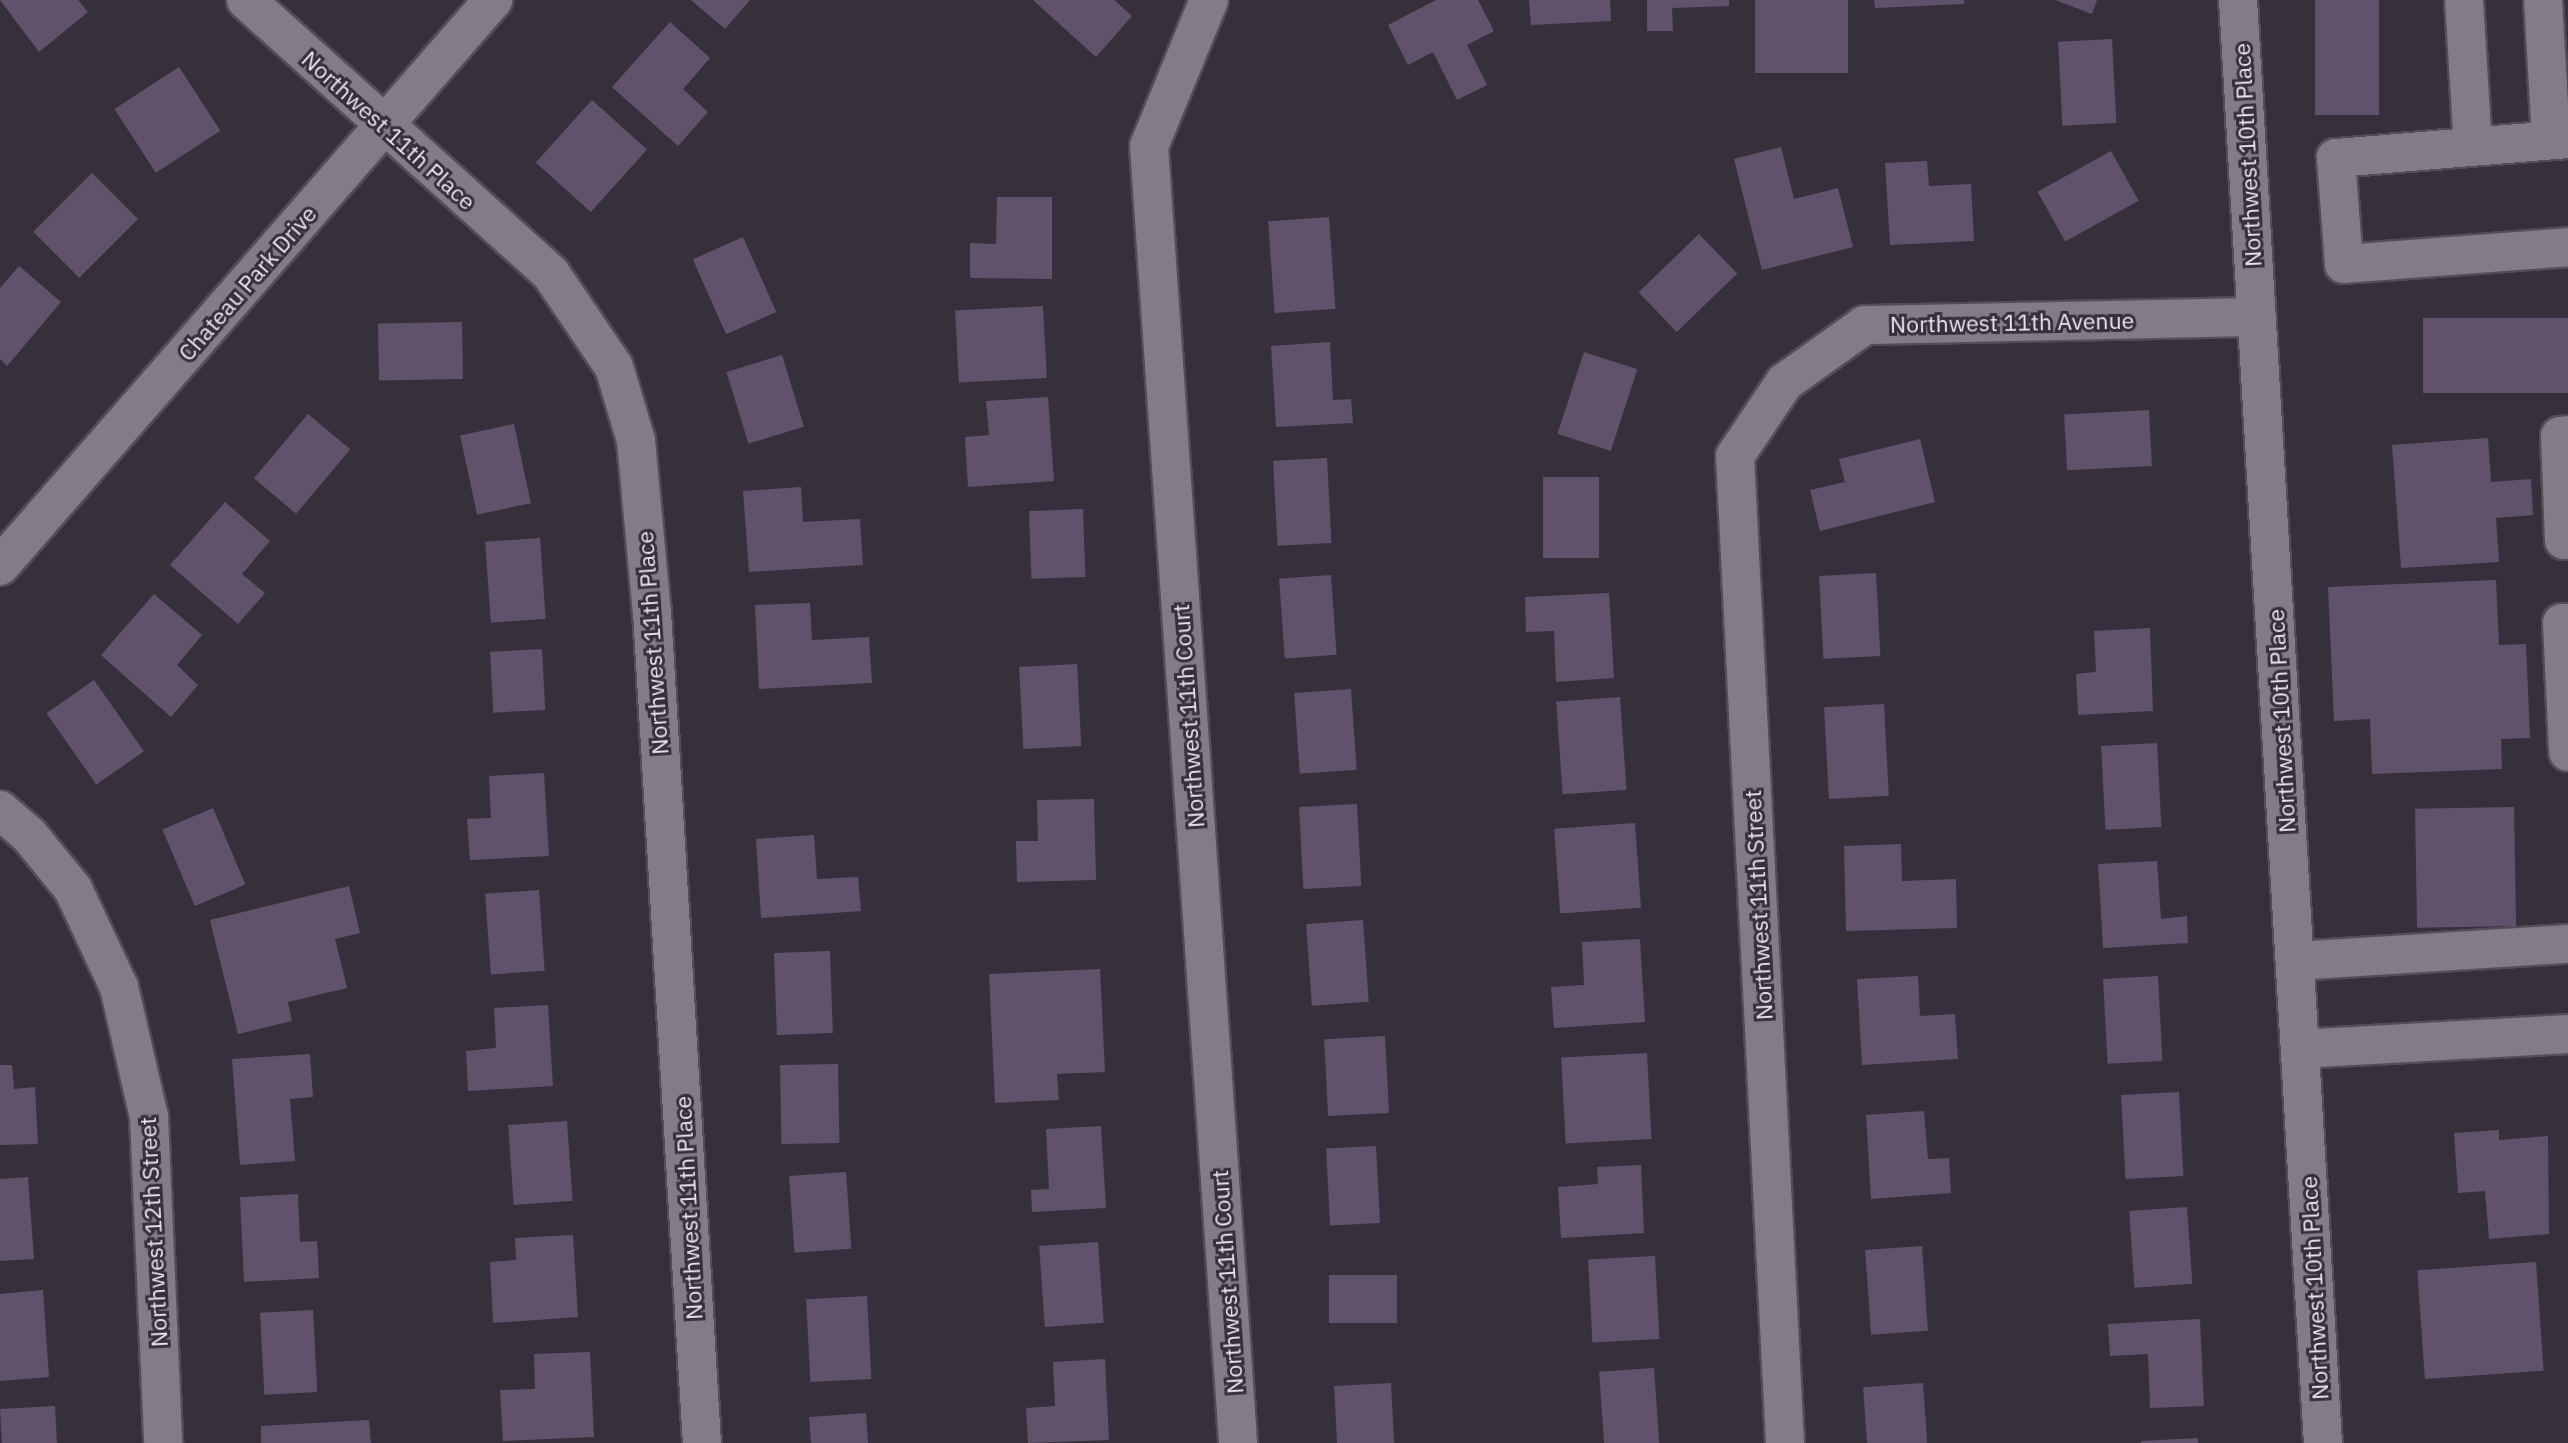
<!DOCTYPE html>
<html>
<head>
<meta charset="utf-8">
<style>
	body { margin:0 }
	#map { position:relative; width:2568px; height:1443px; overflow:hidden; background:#36303c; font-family:"IBM Plex Sans",sans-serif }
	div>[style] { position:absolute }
	.building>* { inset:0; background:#60526b; transform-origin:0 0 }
	.roads { filter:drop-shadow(2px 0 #534d58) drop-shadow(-2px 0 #534d58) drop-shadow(0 2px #534d58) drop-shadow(0 -2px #534d58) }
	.minor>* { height:38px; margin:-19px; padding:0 19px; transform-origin:19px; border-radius:19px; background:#837b89 }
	span { translate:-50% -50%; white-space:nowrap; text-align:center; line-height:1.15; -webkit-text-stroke:6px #36303c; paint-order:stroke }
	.street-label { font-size:23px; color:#eae6ee }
</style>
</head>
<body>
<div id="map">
	<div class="building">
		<div style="clip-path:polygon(0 0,78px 0,88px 12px,39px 52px)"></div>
		<div style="clip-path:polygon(691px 0,750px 0,725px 29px)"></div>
		<div style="clip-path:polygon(1033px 0,1114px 0,1132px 16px,1096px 57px)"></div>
		<div style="clip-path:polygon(1436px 0,1478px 0,1494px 31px,1467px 45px,1487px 85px,1457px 100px,1433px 52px,1408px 65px,1388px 25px)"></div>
		<div style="clip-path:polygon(1529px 0,1610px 0,1611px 21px,1531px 25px)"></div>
		<div style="clip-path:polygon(1647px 0,1729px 0,1729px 6px,1672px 8px,1673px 31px,1647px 31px)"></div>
		<div style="left:1755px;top:0;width:93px;height:73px"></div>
		<div style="clip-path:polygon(1874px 0,1964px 0,1964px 4px,1875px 8px)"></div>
		<div style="clip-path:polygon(2055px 0,2097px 0,2092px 14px)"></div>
		<div style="left:2315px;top:0;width:64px;height:115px"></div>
		<div style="clip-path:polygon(670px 22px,710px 58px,683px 89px,708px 112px,678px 146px,612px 87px)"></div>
		<div style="left:2112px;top:39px;width:84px;height:54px;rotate:87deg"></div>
		<div style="left:179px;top:67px;width:76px;height:77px;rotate:57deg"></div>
		<div style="left:592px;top:100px;width:74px;height:84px;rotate:42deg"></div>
		<div style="clip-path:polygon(1781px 147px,1794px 199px,1838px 188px,1853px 247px,1762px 270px,1734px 159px)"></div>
		<div style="left:2111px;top:151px;width:57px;height:84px;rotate:61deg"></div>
		<div style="clip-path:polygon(1927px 161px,1929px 186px,1971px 184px,1974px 241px,1890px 245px,1885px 163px)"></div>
		<div style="left:92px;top:173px;width:65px;height:83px;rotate:45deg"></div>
		<div style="clip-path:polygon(997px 197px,1052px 197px,1052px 279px,970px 278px,970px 243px,996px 244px)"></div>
		<div style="left:1329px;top:217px;width:92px;height:61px;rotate:86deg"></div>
		<div style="left:1699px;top:234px;width:55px;height:84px;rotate:46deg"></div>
		<div style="left:743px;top:237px;width:82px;height:55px;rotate:66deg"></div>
		<div style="clip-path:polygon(19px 266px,61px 302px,7px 366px,0 359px,0 288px)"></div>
		<div style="left:1043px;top:306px;width:72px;height:88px;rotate:87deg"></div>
		<div style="left:2568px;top:318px;width:75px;height:145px;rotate:90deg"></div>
		<div style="left:462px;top:322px;width:57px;height:84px;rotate:89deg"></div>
		<div style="clip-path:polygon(1330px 342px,1333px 400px,1351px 399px,1353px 423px,1276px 427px,1271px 346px)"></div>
		<div style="left:1584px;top:352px;width:56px;height:86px;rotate:18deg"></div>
		<div style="left:782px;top:355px;width:75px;height:58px;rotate:73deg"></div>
		<div style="clip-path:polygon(1048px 397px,1054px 481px,968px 487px,965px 437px,989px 435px,986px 401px)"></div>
		<div style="left:2149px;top:410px;width:56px;height:85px;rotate:87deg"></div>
		<div style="left:308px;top:414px;width:55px;height:84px;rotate:40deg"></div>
		<div style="left:514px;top:424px;width:81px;height:55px;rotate:78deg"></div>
		<div style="clip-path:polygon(2488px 438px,2491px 482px,2531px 479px,2533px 515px,2496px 518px,2499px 562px,2401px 568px,2392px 445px)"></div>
		<div style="clip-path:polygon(1920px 439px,1935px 502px,1820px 531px,1810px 490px,1845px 482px,1839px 459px)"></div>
		<div style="left:1327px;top:458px;width:85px;height:54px;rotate:87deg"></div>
		<div style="left:1543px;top:477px;width:56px;height:81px"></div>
		<div style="clip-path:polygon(801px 487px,803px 522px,860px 519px,863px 565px,749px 572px,743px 491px)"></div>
		<div style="clip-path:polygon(225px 502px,270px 541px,242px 574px,265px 593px,238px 624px,170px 565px)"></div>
		<div style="left:1083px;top:509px;width:68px;height:54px;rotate:88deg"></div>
		<div style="left:540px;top:538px;width:81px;height:55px;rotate:86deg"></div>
		<div style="left:1876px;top:573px;width:83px;height:57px;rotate:87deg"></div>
		<div style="left:1331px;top:575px;width:80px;height:52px;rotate:86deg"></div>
		<div style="clip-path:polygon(2496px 580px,2499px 645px,2526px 644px,2530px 738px,2501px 739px,2502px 769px,2372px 774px,2370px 719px,2334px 721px,2328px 587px)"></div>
		<div style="clip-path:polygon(1609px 593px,1614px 678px,1556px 682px,1554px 631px,1526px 632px,1525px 597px)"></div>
		<div style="clip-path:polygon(154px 594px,202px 635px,177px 665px,198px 685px,171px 717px,101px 655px)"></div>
		<div style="clip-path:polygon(810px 603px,812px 640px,869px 637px,872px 683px,759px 689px,755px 605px)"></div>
		<div style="clip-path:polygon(2150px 628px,2153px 711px,2078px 715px,2076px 674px,2096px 672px,2094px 631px)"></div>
		<div style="left:542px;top:649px;width:61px;height:52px;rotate:87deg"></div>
		<div style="left:1077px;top:664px;width:82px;height:58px;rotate:87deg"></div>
		<div style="left:94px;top:680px;width:87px;height:58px;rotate:55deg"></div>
		<div style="left:1351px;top:689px;width:81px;height:57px;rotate:86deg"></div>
		<div style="left:1620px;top:697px;width:93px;height:64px;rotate:86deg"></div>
		<div style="left:1884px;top:704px;width:92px;height:60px;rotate:87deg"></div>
		<div style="left:2157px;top:743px;width:84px;height:56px;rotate:87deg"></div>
		<div style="clip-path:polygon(544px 773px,549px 856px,470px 860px,467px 819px,491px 818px,489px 776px)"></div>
		<div style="clip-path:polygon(1094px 799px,1096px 880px,1017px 882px,1016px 841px,1038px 841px,1037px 800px)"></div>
		<div style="left:1357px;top:804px;width:82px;height:58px;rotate:87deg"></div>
		<div style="left:2514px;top:807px;width:119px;height:99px;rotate:89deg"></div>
		<div style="left:213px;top:808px;width:83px;height:55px;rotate:67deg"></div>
		<div style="left:1635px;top:823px;width:85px;height:81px;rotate:86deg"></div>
		<div style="clip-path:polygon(814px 835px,817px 879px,858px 877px,861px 911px,761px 918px,756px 839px)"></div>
		<div style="clip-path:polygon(1901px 844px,1902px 881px,1956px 879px,1957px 928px,1846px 931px,1844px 846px)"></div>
		<div style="clip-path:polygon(2157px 861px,2161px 919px,2187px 916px,2188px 943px,2103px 948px,2098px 864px)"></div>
		<div style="clip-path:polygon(349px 886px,360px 933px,335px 939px,347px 988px,288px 1002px,292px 1021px,238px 1034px,210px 920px)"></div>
		<div style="left:539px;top:890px;width:81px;height:54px;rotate:86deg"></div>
		<div style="left:1363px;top:920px;width:82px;height:57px;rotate:86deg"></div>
		<div style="clip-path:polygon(1640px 939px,1645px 1022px,1554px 1028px,1551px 987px,1584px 985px,1582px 942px)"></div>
		<div style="left:830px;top:951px;width:82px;height:56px;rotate:88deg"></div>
		<div style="clip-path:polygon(1100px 969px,1105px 1072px,1057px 1074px,1059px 1100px,995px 1103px,989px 974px)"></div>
		<div style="clip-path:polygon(1918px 976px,1920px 1016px,1955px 1014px,1958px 1059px,1862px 1065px,1857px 979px)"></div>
		<div style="left:2158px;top:976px;width:85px;height:55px;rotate:87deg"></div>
		<div style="clip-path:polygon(548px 1005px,553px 1086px,468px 1091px,466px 1051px,496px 1048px,494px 1008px)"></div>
		<div style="left:1385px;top:1036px;width:77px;height:61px;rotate:87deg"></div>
		<div style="left:1647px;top:1053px;width:86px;height:86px;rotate:87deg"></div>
		<div style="clip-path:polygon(310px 1054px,313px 1097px,290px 1099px,295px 1161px,240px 1165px,232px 1059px)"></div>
		<div style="left:838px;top:1064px;width:79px;height:58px;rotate:89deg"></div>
		<div style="clip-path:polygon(0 1065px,12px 1065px,14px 1089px,35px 1087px,38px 1144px,0 1145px)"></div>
		<div style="left:2179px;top:1092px;width:84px;height:58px;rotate:87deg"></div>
		<div style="clip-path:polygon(1924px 1111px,1928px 1159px,1949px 1158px,1951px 1193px,1871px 1199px,1866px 1115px)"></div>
		<div style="left:567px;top:1121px;width:80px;height:59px;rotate:86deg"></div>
		<div style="clip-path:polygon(1101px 1126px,1106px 1208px,1032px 1212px,1031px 1190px,1049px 1189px,1046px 1129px)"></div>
		<div style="clip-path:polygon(2499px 1130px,2499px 1140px,2548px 1136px,2549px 1234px,2489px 1239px,2485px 1191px,2458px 1193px,2454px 1133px)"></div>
		<div style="left:1376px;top:1146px;width:77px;height:50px;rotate:87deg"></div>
		<div style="clip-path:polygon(1641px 1165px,1644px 1233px,1561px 1238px,1558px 1187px,1598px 1184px,1597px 1167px)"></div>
		<div style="left:846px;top:1172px;width:77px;height:57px;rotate:86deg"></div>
		<div style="clip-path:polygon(28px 1177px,34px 1259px,0 1261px,0 1179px)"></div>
		<div style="clip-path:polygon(298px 1194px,300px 1242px,317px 1241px,319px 1278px,244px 1282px,240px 1197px)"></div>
		<div style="left:2187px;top:1207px;width:77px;height:58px;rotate:86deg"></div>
		<div style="clip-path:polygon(573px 1235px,578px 1317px,493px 1323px,490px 1262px,516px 1260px,515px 1238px)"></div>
		<div style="left:1098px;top:1242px;width:81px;height:59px;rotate:86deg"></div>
		<div style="left:1922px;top:1246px;width:85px;height:57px;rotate:86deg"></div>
		<div style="left:1655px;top:1256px;width:83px;height:67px;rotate:87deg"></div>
		<div style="left:2536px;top:1262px;width:109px;height:119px;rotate:86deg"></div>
		<div style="left:1329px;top:1275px;width:68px;height:48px"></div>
		<div style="clip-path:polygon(43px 1290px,49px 1377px,0 1381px,0 1294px)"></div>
		<div style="left:867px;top:1296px;width:83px;height:61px;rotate:87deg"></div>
		<div style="left:313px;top:1310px;width:82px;height:53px;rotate:87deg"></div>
		<div style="clip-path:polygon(2200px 1319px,2204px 1406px,2150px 1408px,2148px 1354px,2110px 1356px,2108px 1324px)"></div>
		<div style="clip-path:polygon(590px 1352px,594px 1437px,503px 1441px,500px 1390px,535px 1389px,534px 1354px)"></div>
		<div style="clip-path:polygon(1105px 1359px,1109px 1440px,1028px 1443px,1026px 1408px,1055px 1406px,1053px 1362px)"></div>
		<div style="left:1654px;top:1368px;width:75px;height:55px;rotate:86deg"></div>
		<div style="left:1391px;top:1383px;width:60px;height:57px;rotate:87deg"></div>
		<div style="left:1923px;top:1383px;width:60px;height:60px;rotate:86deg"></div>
		<div style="left:55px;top:1406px;width:37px;height:55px;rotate:87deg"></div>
		<div style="left:866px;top:1413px;width:30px;height:57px;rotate:86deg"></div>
		<div style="clip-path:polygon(369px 1420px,371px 1443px,261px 1443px,261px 1426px)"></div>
		<div style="clip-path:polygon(2198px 1438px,2198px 1443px,2141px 1443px,2141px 1441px)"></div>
	</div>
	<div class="roads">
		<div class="minor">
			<div style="left:246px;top:0;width:410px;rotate:41.9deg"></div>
			<div style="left:551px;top:274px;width:112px;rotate:55.9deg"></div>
			<div style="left:614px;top:367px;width:77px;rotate:73.4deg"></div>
			<div style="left:636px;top:441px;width:172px;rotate:84.7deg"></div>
			<div style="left:652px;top:612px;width:833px;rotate:86.56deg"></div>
			<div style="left:1209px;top:0;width:158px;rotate:112.3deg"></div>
			<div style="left:1149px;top:146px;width:1300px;rotate:86.07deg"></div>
			<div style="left:2238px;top:0;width:1446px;rotate:86.63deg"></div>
			<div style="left:2464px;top:0;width:146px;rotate:86.5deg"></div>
			<div style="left:2543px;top:0;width:140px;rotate:86.7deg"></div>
			<div style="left:2568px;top:139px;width:233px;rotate:175.3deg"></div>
			<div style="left:2336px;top:158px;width:106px;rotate:85.7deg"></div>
			<div style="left:2344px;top:264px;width:225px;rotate:-4.3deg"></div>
			<div style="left:2564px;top:540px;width:104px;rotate:-92.2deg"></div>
			<div style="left:2560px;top:436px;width:8px;rotate:-7deg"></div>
			<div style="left:0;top:566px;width:751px;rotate:-48.94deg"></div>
			<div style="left:2568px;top:623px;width:6px;rotate:180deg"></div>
			<div style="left:2562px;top:623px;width:129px;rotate:87.3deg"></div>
			<div style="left:0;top:810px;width:38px;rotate:41deg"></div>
			<div style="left:29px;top:835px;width:70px;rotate:50.8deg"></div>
			<div style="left:73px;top:889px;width:108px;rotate:64.9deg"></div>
			<div style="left:119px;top:987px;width:133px;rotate:77deg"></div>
			<div style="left:149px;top:1117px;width:326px;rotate:87.5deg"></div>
			<div style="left:2295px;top:961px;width:274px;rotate:-3.6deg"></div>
			<div style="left:2300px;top:1049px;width:268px;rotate:-3.2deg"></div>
			<div style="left:1785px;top:1443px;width:988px;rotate:-92.9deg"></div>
			<div style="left:1735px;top:456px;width:89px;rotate:-56deg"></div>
			<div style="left:1785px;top:382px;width:98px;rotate:-35.5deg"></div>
			<div style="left:1865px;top:325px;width:392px;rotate:-1.2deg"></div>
		</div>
	</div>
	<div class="street-label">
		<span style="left:389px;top:130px;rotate:42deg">Northwest 11th Place</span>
		<span style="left:2247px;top:155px;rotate:-93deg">Northwest 10th Place</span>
		<span style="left:247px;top:283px;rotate:-49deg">Chateau Park Drive</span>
		<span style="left:2012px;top:322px;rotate:-1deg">Northwest 11th Avenue</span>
		<span style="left:652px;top:643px;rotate:-94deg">Northwest 11th Place</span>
		<span style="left:1188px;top:716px;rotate:-94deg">Northwest 11th Court</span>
		<span style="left:2281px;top:721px;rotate:-93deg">Northwest 10th Place</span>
		<span style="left:1758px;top:905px;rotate:-93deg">Northwest 11th Street</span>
		<span style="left:688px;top:1208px;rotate:-93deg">Northwest 11th Place</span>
		<span style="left:153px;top:1232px;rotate:-93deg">Northwest 12th Street</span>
		<span style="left:1227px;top:1282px;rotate:-94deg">Northwest 11th Court</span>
		<span style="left:2314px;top:1288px;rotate:-93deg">Northwest 10th Place</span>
	</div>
</div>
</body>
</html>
